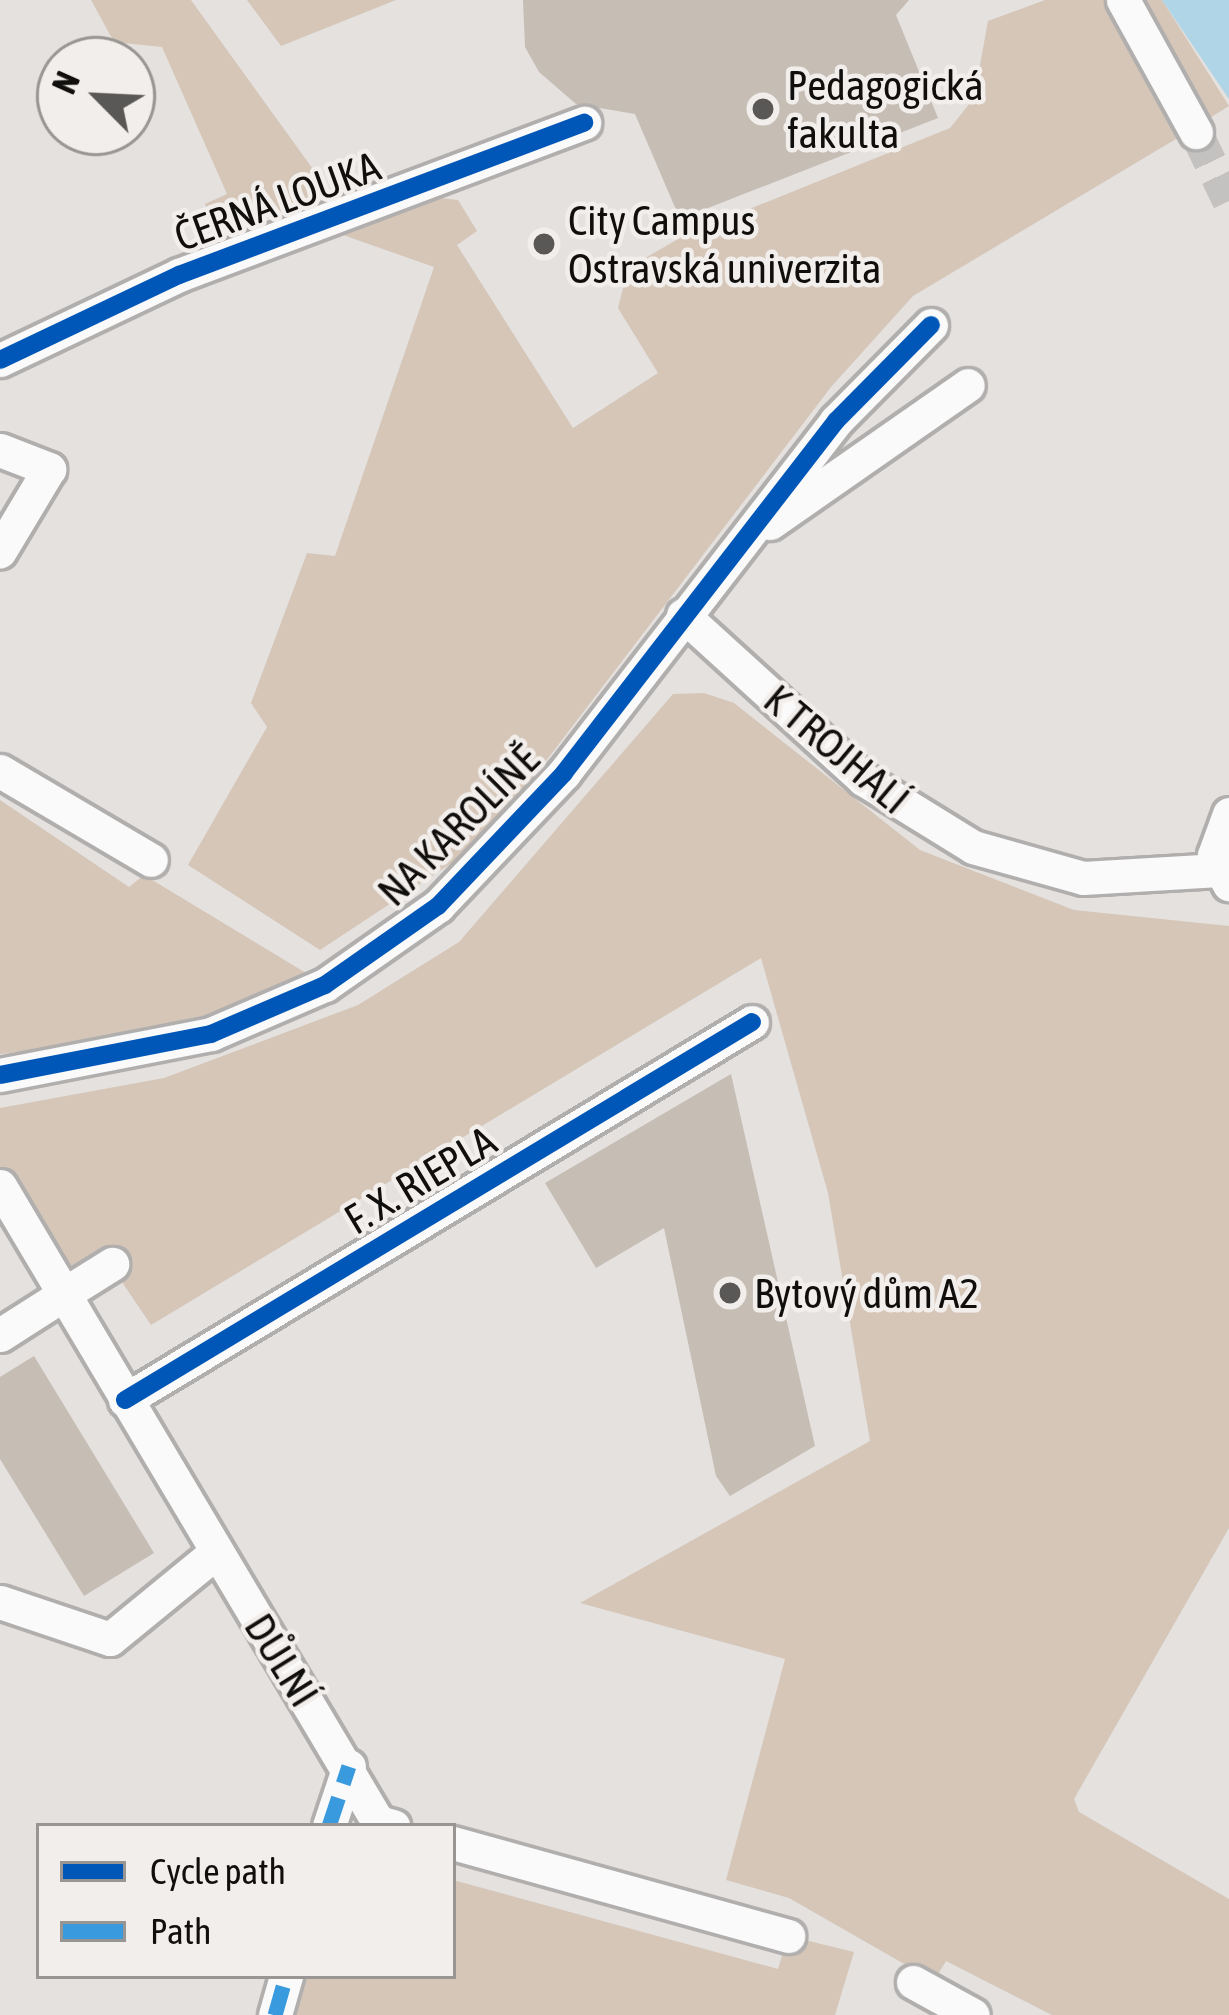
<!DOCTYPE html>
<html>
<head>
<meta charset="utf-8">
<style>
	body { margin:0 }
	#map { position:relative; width:1229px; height:2015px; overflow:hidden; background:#e4e1df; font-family:"Asap Condensed",sans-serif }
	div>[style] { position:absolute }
	.green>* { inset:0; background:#d5c6b8 }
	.water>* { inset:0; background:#afd5e6 }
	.building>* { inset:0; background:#c6bdb5 }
	.minor-tunnel>* { height:33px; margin-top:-16.5px; transform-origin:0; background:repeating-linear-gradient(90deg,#c4c2c0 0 33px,transparent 0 49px) }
	.roads { filter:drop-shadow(3px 0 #b1afae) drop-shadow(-3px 0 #b1afae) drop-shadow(0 3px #b1afae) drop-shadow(0 -3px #b1afae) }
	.minor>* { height:33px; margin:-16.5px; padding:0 16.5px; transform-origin:16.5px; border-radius:16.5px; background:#fbfafa }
	.quiet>* { height:15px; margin-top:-7.5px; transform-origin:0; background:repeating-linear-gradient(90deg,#3a9ade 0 30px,transparent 0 45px) }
	.cycleway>* { height:18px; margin:-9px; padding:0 9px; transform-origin:9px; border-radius:9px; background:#0057b8 }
	.dots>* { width:33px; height:33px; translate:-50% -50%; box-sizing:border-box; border:6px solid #f2eeeb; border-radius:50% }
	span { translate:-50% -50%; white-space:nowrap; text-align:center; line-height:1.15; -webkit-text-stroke:9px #f2eeeb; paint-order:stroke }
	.poi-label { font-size:42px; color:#100f0d }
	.left { translate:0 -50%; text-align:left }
	.street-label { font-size:42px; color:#100f0d }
	.legend { position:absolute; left:36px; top:1823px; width:420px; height:156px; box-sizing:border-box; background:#f2eeeb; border:3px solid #989592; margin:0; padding:15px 21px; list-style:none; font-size:36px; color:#100f0d }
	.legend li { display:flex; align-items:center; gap:24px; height:60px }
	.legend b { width:60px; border:3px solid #989592 }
	.north { position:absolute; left:36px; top:36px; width:120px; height:120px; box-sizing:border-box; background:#f2eeeb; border:3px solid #989592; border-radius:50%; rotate:294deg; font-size:33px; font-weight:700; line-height:48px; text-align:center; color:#100f0d }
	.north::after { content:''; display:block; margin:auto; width:42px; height:54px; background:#5a5856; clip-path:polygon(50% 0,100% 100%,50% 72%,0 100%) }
</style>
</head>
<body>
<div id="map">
	<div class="green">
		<div style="clip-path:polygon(91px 0,191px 0,315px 172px,307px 201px,219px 236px,205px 204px,227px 194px,162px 47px,114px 42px)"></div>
		<div style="clip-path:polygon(247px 0,396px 0,281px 46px)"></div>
		<div style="clip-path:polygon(1045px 0,1105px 0,1181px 136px,913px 296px,831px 387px,485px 841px,320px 950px,188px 865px,267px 727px,251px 703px,307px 553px,335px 556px,434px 267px,343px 235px,432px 197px,458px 200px,477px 231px,457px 245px,573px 428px,658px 373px,618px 308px,628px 268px,685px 235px,950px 128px,974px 98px,988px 21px)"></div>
		<div style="clip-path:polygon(1139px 0,1162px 0,1229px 106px,1208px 119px)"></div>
		<div style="clip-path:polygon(704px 693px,734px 703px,920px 850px,1074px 910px,1229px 926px,1229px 1528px,1074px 1799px,1079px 1812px,1229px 1899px,1229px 2015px,1052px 2015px,946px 1961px,934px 1981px,789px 1898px,726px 1880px,785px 1659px,580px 1603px,870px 1441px,828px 1193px,761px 958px,151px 1325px,103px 1254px,57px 1282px,0 1186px,0 1108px,164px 1078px,358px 1005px,459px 942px,673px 694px)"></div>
		<div style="clip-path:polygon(0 800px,129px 887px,144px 875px,306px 973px,226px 1014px,120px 1041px,0 1054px)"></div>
		<div style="clip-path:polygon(453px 1880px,778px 1969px,788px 1936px,854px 1952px,835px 2015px,294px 2015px,304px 1976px,453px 1976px)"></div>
	</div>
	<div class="water">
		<div style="clip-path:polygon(1162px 0,1229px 0,1229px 99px)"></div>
	</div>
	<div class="building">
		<div style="clip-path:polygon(523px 0,909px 0,896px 15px,938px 118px,680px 219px,635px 114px,576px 104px,539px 72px,525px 47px)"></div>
		<div style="clip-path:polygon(731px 1074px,815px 1446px,730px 1496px,716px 1476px,664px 1228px,596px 1268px,545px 1183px)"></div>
		<div style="clip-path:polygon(34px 1356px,154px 1553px,84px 1596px,0 1459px,0 1377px)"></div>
	</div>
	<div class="minor-tunnel">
		<div style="left:1196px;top:132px;width:76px;rotate:64.4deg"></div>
	</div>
	<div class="roads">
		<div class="minor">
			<div style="left:1123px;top:0;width:151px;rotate:61.1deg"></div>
			<div style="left:0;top:360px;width:198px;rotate:-25.4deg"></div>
			<div style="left:179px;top:275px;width:433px;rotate:-20.6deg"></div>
			<div style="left:0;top:450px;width:53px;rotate:21.2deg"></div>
			<div style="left:49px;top:469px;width:96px;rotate:120.9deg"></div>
			<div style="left:770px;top:523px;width:241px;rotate:-34.9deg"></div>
			<div style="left:683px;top:615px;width:244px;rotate:42.3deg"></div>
			<div style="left:863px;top:779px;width:129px;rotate:31.7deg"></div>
			<div style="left:973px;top:847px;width:114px;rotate:15.7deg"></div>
			<div style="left:1083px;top:878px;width:136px;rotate:-3.4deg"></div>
			<div style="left:0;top:771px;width:175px;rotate:30.5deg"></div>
			<div style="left:1229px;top:814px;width:44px;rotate:110.1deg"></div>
			<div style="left:1214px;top:855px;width:33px;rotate:63deg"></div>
			<div style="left:0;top:1075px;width:215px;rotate:-11deg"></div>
			<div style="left:211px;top:1034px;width:124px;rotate:-23.3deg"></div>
			<div style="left:325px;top:985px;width:138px;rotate:-35deg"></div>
			<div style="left:438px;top:906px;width:183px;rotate:-46.5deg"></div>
			<div style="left:564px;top:773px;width:445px;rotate:-52.3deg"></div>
			<div style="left:836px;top:421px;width:135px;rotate:-45.3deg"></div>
			<div style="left:0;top:1186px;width:126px;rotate:59.3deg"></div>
			<div style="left:64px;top:1294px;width:57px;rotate:-32deg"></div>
			<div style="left:0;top:1335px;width:76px;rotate:-32.6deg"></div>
			<div style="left:64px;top:1294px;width:614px;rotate:59.26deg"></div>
			<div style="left:378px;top:1822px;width:16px;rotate:15deg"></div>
			<div style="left:125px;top:1400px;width:732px;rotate:-31.08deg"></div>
			<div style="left:0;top:1602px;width:116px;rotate:18.6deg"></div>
			<div style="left:110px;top:1639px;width:136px;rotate:-39.3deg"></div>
			<div style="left:329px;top:1826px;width:63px;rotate:-71.6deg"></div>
			<div style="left:453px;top:1843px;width:348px;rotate:15.5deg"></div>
			<div style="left:913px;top:1982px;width:68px;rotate:28.8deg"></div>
			<div style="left:275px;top:2015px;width:41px;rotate:-74.2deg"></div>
		</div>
	</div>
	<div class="quiet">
		<div style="left:329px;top:1826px;width:63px;rotate:-71.6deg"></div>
		<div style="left:275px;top:2015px;width:41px;rotate:-74.2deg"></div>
	</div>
	<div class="cycleway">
		<div style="left:0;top:360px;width:198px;rotate:-25.4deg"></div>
		<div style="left:179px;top:275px;width:433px;rotate:-20.6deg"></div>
		<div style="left:0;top:1075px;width:215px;rotate:-11deg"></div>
		<div style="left:211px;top:1034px;width:124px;rotate:-23.3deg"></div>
		<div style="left:325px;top:985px;width:138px;rotate:-35deg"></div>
		<div style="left:438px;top:906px;width:183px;rotate:-46.5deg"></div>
		<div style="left:564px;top:773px;width:445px;rotate:-52.3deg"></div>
		<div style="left:836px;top:421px;width:135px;rotate:-45.3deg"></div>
		<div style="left:125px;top:1400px;width:732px;rotate:-31.08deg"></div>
	</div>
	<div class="dots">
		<div style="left:763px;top:109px;background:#5a5856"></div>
		<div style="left:544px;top:244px;background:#5a5856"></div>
		<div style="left:730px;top:1293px;background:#5a5856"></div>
	</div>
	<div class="poi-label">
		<span class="left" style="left:787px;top:109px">Pedagogická<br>fakulta</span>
		<span class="left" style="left:568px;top:244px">City Campus<br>Ostravská univerzita</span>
		<span class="left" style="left:754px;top:1293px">Bytový dům A2</span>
	</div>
	<div class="street-label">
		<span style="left:277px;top:201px;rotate:-20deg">ČERNÁ LOUKA</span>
		<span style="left:837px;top:749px;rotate:40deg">K TROJHALÍ</span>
		<span style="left:458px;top:825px;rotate:-45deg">NA KAROLÍNĚ</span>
		<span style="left:420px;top:1180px;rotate:-31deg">F. X. RIEPLA</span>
		<span style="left:282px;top:1660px;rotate:58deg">DŮLNÍ</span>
	</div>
	<ul class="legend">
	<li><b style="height:15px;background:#0057b8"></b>Cycle path</li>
	<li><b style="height:15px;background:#3a9ade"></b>Path</li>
	</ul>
	<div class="north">N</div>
</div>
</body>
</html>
